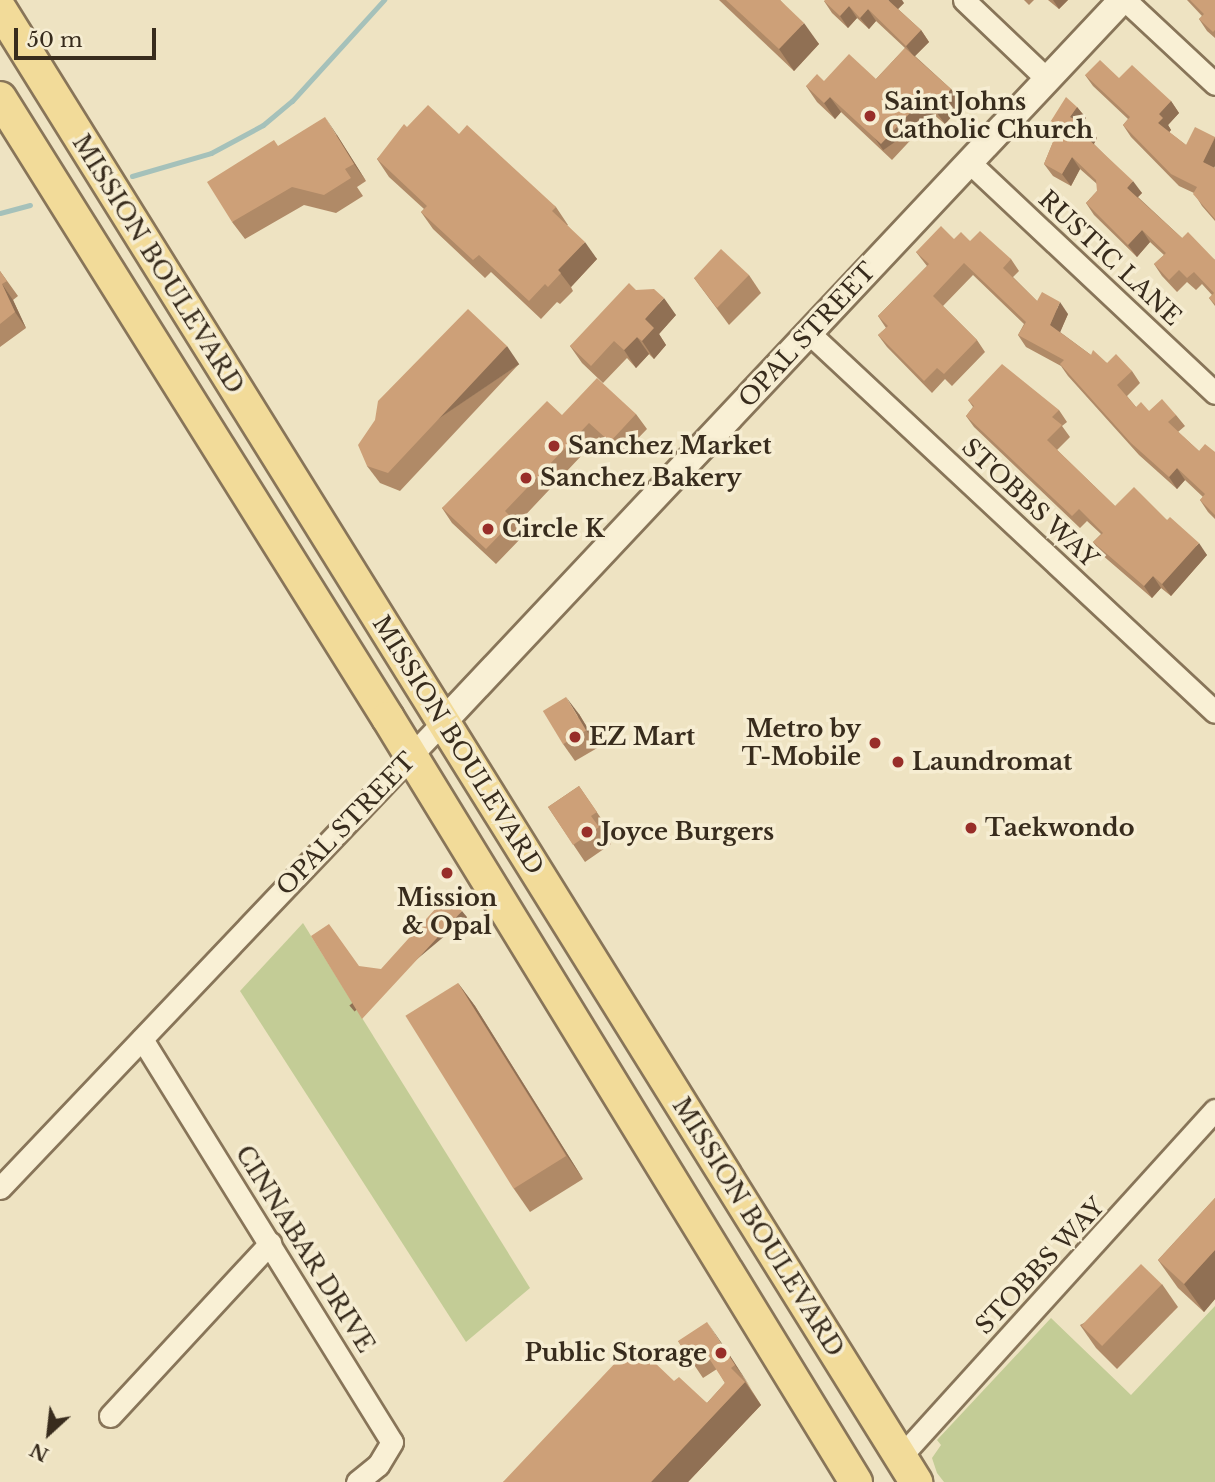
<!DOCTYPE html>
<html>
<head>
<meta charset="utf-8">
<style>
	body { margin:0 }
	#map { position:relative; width:1215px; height:1482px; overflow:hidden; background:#eee3c2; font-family:"Libre Baskerville",serif }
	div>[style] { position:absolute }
	.green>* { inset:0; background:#c3cc96 }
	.stream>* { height:5px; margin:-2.5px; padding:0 2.5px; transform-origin:2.5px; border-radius:2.5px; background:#a5c1ba }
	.roads { filter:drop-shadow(2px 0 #887559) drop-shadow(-2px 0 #887559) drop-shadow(0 2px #887559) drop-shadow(0 -2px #887559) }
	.minor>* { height:21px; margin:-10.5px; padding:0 10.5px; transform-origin:10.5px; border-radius:10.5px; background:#f9f0d5 }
	.tertiary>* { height:26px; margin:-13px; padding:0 13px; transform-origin:13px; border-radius:13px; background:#f9f0d5 }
	.primary>* { height:32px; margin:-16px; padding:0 16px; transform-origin:16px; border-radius:16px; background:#f2db99 }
	.wall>* { inset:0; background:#b08a67 }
	.shaded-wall>* { inset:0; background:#907054; transform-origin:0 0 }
	.building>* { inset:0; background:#cda078; transform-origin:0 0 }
	.dots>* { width:19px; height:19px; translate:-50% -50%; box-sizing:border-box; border:4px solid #f6edd2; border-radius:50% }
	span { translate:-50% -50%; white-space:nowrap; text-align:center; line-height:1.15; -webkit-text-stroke:7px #f6edd2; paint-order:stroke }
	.poi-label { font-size:24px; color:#382c1d; font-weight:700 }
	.left { translate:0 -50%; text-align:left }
	.right { translate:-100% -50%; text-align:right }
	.street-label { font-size:24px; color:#382c1d }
	.north { position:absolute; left:14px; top:1398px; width:70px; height:70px; -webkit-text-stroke:5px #f6edd2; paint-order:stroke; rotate:207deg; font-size:19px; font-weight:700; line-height:28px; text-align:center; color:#382c1d }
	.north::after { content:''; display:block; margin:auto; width:24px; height:32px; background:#382c1d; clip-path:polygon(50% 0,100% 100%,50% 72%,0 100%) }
	.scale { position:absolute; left:14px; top:28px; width:142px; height:32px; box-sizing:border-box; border:4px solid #382c1d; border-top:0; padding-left:9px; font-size:21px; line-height:24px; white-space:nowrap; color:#382c1d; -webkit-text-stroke:5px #f6edd2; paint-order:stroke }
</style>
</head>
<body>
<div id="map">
	<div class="green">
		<div style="clip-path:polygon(303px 923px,530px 1288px,466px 1342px,240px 991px)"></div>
		<div style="clip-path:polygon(1215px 1306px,1215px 1482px,944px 1482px,937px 1473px,932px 1458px,941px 1445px,937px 1440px,1051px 1318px,1131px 1395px)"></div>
	</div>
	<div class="stream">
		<div style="left:132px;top:176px;width:82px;rotate:-16.2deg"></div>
		<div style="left:211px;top:153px;width:59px;rotate:-28.3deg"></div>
		<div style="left:263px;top:125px;width:38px;rotate:-40deg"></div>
		<div style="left:292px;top:101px;width:137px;rotate:-47.7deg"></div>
		<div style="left:0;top:213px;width:31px;rotate:-15deg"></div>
	</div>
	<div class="roads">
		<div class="minor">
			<div style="left:964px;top:0;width:115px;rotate:43.6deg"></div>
			<div style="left:1125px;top:0;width:123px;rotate:43deg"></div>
			<div style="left:968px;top:161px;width:339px;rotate:43.2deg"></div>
			<div style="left:809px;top:333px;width:555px;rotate:43.03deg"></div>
			<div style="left:142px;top:1039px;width:474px;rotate:58.2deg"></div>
			<div style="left:392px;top:1442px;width:27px;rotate:121deg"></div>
			<div style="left:378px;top:1465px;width:27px;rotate:141deg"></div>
			<div style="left:0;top:1188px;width:644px;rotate:-46.45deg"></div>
			<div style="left:110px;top:1416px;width:236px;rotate:-47.2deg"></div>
			<div style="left:901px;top:1456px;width:467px;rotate:-47.8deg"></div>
		</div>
		<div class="tertiary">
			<div style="left:444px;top:721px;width:990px;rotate:-46.76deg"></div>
		</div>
		<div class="primary">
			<div style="left:0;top:9px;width:1735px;rotate:58.12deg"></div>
			<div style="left:0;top:98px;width:731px;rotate:57.96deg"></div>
			<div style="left:388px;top:718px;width:896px;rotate:58.51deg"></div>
		</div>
	</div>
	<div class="wall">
		<div style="clip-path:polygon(719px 0,780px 0,819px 44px,794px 71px)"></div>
		<div style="clip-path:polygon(1024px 0,1034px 0,1029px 5px)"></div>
		<div style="clip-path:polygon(1048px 0,1068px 0,1059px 9px)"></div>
		<div style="clip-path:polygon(1187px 0,1215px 0,1215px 38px,1207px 31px,1199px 19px,1202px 16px)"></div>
		<div style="clip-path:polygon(824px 1px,904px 3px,898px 9px,921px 30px,929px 42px,915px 56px,951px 89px,962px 105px,945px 124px,934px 115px,892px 160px,841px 112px,835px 119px,817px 102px,806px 86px,824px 81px,876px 79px,905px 48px,876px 21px,869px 29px,857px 18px,848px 28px,832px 13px)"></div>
		<div style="clip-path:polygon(1085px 75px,1119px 78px,1171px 101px,1179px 113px,1168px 125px,1171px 130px,1169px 132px,1186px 145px,1215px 137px,1215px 166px,1214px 167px,1215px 168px,1215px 221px,1202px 206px,1194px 193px,1179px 186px,1131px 137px,1123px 125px,1128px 119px,1093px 86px)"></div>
		<div style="clip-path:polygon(1077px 107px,1086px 118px,1082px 123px,1089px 126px,1097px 138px,1094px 144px,1142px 193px,1138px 197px,1182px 238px,1215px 260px,1215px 306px,1209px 298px,1212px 295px,1202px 284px,1196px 290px,1187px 282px,1177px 292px,1162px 276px,1154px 264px,1164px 255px,1150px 242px,1137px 257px,1094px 215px,1086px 203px,1097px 191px,1097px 184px,1080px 169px,1071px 186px,1053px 176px,1044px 164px,1056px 135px,1049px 124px)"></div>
		<div style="clip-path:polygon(407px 127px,459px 134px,556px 207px,568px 225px,567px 225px,597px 259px,571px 287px,573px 291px,560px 304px,557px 302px,541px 319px,491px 272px,485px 278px,433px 229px,421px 212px,424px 209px,389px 177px,377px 159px)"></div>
		<div style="clip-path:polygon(337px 135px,366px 181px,357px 187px,363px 196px,336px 213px,304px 205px,245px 239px,232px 222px,278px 146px)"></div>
		<div style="clip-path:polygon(954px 239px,970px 241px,1011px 259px,1019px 271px,1013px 277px,1037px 301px,1068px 314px,1060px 332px,1091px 355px,1107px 363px,1132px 371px,1140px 383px,1127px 396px,1136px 407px,1149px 411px,1176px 415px,1185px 426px,1178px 432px,1199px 451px,1215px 452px,1215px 519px,1208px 512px,1200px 500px,1203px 497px,1185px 480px,1177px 489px,1139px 455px,1068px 376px,1061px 366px,1026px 347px,1018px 335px,1024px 324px,973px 275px,943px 306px,977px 340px,985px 352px,952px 386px,945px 379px,932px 393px,887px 347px,878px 335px,886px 328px,878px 316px,927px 266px,916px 252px)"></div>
		<div style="clip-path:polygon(0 271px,18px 296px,13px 300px,26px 328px,0 347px)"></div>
		<div style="clip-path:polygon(749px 275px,761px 293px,729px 325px,694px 278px)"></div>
		<div style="clip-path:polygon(636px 290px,676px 315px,659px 334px,666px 345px,654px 359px,649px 354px,636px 368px,627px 358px,603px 383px,582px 363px,570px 346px)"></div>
		<div style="clip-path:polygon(519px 364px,400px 491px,380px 483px,367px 466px)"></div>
		<div style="clip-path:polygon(968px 400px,1059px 410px,1067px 422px,1062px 426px,1070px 437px,1057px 450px,1115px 506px,1167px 520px,1207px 555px,1171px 596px,1161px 588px,1152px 598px,1101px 554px,1093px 542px,1101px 534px,1087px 521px,1080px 528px,974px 427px,966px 416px,973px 407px)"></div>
		<div style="clip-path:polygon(636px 414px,647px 429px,620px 457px,599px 437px,517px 524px,524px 535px,496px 564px,452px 523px,442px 508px,562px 415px)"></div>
		<div style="clip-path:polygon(579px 714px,599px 747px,575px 761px,563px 744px)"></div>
		<div style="clip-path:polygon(579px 786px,609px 830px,604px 834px,611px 844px,585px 862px,548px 807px)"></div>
		<div style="clip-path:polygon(458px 983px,475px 1006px,583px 1179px,530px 1212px,514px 1189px)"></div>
		<div style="clip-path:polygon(1215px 1198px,1215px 1299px,1204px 1312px,1178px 1288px,1158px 1260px)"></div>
		<div style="clip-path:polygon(1162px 1284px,1178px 1307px,1117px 1369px,1096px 1348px,1080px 1325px)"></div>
		<div style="clip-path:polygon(678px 1341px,723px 1345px,761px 1405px,688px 1482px,503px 1482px,674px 1381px,707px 1403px,725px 1383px,717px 1369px,703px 1378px)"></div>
	</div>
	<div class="shaded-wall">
		<div style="clip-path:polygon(888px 0,902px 0,904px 3px,896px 11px)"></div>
		<div style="clip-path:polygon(1053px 0,1068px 0,1059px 9px)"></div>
		<div style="clip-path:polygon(849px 6px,857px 18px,848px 28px,840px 16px)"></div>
		<div style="clip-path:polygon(868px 9px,876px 21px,869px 29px,860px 18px)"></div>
		<div style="clip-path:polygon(804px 23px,819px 44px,794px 71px,779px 49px)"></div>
		<div style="clip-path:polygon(921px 30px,929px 42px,914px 57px,906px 46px)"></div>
		<div style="clip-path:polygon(951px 89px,962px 105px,945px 124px,934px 109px)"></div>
		<div style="clip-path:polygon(830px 97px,841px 112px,835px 119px,824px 103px)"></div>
		<div style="left:923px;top:99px;width:19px;height:62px;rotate:55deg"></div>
		<div style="clip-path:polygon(1171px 101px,1179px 113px,1168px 125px,1171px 130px,1167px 135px,1158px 123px,1159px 114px)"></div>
		<div style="clip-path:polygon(1077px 107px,1086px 118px,1078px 129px,1070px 117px)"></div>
		<div style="clip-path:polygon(325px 117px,337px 135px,366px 181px,354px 164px)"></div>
		<div style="clip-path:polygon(1089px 126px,1097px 138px,1092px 147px,1084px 135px)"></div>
		<div style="clip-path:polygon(1215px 138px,1215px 166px,1211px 173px,1203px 162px)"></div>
		<div style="clip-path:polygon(1072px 157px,1080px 169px,1071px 186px,1062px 174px)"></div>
		<div style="clip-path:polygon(1133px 181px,1142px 193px,1136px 199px,1127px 188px)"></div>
		<div style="clip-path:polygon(1142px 230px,1150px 242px,1137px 257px,1128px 245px)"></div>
		<div style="clip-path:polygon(585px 242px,597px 259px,571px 287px,558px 270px)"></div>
		<div style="clip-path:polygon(2px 284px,13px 300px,26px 328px,15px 312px)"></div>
		<div style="clip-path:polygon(664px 298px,676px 315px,659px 334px,666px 345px,654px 359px,642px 341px,645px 319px)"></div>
		<div style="clip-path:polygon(1060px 302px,1068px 314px,1058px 337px,1050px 325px)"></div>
		<div style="clip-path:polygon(637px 337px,649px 354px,636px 368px,624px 350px)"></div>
		<div style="left:507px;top:346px;width:22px;height:174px;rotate:56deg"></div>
		<div style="clip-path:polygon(1177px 468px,1185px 480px,1177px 489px,1169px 477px)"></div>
		<div style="clip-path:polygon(1199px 543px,1207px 555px,1171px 596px,1162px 584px)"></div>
		<div style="clip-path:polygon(1153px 576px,1161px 588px,1152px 598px,1144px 586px)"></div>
		<div style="clip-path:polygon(566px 697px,579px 714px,599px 747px,586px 730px)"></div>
		<div style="left:462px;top:911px;width:8px;height:147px;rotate:50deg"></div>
		<div style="clip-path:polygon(458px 983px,475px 1006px,583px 1179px,567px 1156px)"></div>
		<div style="clip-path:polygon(1215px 1250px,1215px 1299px,1204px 1312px,1184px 1284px)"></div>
		<div style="clip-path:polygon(707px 1322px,723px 1345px,751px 1388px,735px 1365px)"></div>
		<div style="clip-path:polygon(745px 1382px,761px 1405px,688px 1482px,651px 1482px)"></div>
	</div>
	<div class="building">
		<div style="clip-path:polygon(726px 0,780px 0,804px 23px,779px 49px)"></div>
		<div style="clip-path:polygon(825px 0,888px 0,921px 30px,906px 46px,868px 9px,860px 18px,849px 6px,840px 16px,824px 1px)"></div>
		<div style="clip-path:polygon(1190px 0,1215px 0,1215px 30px,1213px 32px,1199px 19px,1204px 14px)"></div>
		<div style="clip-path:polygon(905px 48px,951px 89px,934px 109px,923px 99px,881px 144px,830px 97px,824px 103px,806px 86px,817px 74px,824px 81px,849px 54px,876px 79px)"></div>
		<div style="clip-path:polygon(1100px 60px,1119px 78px,1132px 65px,1171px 101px,1159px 114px,1163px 118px,1158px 123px,1186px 145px,1195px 127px,1215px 137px,1203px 162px,1215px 168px,1215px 219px,1193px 194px,1197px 187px,1171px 174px,1123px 125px,1130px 117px,1085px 75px)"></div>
		<div style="clip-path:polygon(1066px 97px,1077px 107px,1070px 117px,1089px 126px,1084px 135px,1133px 181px,1127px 188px,1182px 238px,1188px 232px,1215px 260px,1215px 304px,1209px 298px,1214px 293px,1194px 272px,1187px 278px,1179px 270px,1169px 280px,1154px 264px,1166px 253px,1142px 230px,1128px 245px,1086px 203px,1097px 191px,1096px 180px,1072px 157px,1062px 174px,1044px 164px,1057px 132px,1049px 124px)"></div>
		<div style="clip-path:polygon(428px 105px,459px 134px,467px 125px,556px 207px,552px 211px,585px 242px,558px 270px,561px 273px,548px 287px,545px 284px,529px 301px,479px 255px,473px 260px,421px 212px,427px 206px,377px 159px,404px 124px,407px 127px)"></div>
		<div style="clip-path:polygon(325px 117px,354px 164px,345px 169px,351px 178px,324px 195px,292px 187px,232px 222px,207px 182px,274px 140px,278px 146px)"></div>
		<div style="clip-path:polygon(941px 226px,954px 239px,961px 232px,970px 241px,980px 231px,1011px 259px,1003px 268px,1037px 301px,1042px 292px,1060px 302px,1050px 325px,1091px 355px,1093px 350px,1107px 363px,1116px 354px,1132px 371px,1117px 385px,1136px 407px,1141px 402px,1149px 411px,1162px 399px,1176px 415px,1168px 422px,1199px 451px,1205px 444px,1215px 452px,1215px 515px,1200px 500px,1205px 494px,1177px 468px,1169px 477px,1131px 443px,1060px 364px,1064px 360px,1018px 335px,1026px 322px,964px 263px,933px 296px,977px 340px,944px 374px,937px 368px,924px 381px,878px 335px,888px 326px,878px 316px,929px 264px,916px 252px)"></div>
		<div style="clip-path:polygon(721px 249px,749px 275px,717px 308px,694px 278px)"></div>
		<div style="clip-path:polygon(0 271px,7px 281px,2px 284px,15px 312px,0 324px)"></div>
		<div style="clip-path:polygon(629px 283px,636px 290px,654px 289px,664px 298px,645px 319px,654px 328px,642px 341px,637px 337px,624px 350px,614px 341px,591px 366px,570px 346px)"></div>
		<div style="clip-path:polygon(468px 309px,507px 346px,388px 473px,367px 466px,358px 445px,375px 420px,378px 401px)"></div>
		<div style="clip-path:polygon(1002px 364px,1059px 410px,1052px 417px,1062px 425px,1047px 440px,1115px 506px,1134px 487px,1167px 520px,1170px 517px,1199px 543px,1162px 584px,1153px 576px,1144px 586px,1093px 542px,1103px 533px,1079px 509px,1072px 516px,966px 416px,974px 406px,968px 400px)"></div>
		<div style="clip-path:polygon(597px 378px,636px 414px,610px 442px,589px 423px,505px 511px,514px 520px,486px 549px,442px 508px,547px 401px,562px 415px)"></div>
		<div style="left:566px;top:697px;width:39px;height:27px;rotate:59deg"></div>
		<div style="clip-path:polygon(579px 786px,597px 812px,591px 816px,599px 827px,573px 845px,548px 807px)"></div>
		<div style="clip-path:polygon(446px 897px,462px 911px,362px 1019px,311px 936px,329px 924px,359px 966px,381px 969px)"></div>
		<div style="left:458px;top:983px;width:204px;height:62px;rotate:58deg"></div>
		<div style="clip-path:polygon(1215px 1198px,1215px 1250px,1184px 1284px,1158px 1260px)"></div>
		<div style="left:1141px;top:1264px;width:29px;height:86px;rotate:44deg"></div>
		<div style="clip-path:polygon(707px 1322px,735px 1365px,731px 1368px,745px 1382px,651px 1482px,503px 1482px,634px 1343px,674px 1381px,679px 1377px,707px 1403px,725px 1383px,701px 1346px,687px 1355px,678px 1341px)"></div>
	</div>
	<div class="dots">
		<div style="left:870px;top:116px;background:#982e29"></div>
		<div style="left:554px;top:446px;background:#982e29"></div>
		<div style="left:526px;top:478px;background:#982e29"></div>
		<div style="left:488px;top:529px;background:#982e29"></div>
		<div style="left:575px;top:737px;background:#982e29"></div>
		<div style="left:875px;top:743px;background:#982e29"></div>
		<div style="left:898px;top:762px;background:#982e29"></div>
		<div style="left:971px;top:828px;background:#982e29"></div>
		<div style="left:587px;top:832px;background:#982e29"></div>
		<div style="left:447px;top:873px;background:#982e29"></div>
		<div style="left:721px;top:1353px;background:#982e29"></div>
	</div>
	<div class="poi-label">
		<span class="left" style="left:884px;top:116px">Saint Johns<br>Catholic Church</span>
		<span class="left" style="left:568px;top:446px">Sanchez Market</span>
		<span class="left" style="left:540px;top:478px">Sanchez Bakery</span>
		<span class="left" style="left:502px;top:529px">Circle K</span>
		<span class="right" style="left:861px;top:743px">Metro by<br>T-Mobile</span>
		<span class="left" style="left:589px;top:737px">EZ Mart</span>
		<span class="left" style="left:912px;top:762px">Laundromat</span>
		<span class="left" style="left:985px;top:828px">Taekwondo</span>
		<span class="left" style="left:601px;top:832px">Joyce Burgers</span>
		<span style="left:447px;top:912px">Mission<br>&amp; Opal</span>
		<span class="right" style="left:707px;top:1353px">Public Storage</span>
	</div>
	<div class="street-label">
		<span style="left:1110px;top:258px;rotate:43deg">RUSTIC LANE</span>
		<span style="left:158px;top:264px;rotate:58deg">MISSION BOULEVARD</span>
		<span style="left:807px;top:335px;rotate:-47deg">OPAL STREET</span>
		<span style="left:1030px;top:503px;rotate:43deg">STOBBS WAY</span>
		<span style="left:458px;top:745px;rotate:58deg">MISSION BOULEVARD</span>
		<span style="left:346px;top:824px;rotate:-46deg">OPAL STREET</span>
		<span style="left:758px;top:1227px;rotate:58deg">MISSION BOULEVARD</span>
		<span style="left:305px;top:1249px;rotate:58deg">CINNABAR DRIVE</span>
		<span style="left:1040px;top:1266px;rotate:-47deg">STOBBS WAY</span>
	</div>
	<div class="north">N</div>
	<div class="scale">50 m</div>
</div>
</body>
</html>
